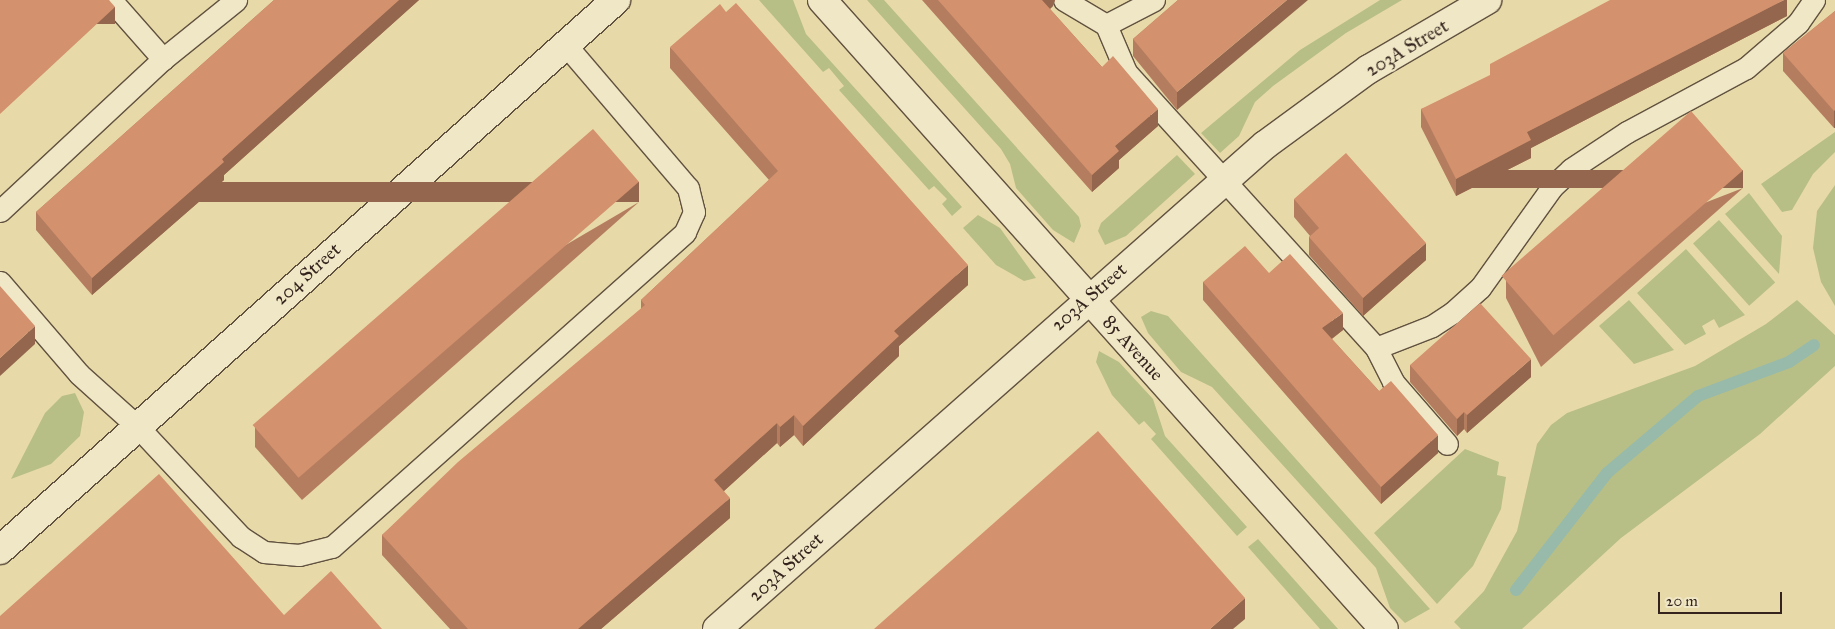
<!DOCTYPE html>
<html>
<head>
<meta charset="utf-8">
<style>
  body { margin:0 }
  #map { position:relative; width:1835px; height:629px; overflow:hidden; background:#e8daa8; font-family:"IM FELL Great Primer",serif }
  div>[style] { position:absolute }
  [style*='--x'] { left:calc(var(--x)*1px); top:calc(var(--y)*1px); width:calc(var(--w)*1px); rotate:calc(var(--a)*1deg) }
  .green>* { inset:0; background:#b8bf86; transform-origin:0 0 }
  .stream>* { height:12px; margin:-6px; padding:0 6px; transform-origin:6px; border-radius:6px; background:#97baaa }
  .roads { filter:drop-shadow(1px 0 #615240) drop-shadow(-1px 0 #615240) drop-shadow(0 1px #615240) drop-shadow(0 -1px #615240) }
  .lane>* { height:21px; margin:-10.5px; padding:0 10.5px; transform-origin:10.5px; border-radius:10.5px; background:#f0e7c6 }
  .street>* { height:28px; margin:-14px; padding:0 14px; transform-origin:14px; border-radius:14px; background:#f0e7c6 }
  .secondary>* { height:28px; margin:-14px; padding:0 14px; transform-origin:14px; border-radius:14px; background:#f0e7c6 }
  .wall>* { inset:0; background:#b57d5f }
  .shaded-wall>* { inset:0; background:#94664d; transform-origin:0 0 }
  .building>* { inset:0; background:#d3916e; transform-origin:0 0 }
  span { translate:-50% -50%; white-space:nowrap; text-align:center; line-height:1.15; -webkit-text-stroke:4.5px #f0e7c6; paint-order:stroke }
  .street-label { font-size:19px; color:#34241d }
  .scale { position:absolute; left:1658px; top:592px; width:124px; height:22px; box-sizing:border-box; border:2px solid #34241d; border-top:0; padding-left:6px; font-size:15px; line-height:18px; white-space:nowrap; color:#34241d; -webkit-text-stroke:4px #f0e7c6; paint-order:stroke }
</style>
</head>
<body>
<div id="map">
  <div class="green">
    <i style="clip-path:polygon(759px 0,793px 0,806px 34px,962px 207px,952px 216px,942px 204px,947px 199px,934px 186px,929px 190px,839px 90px,844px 86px,829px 68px,823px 72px)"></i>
    <i style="clip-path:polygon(867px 0,884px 0,1079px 217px,1081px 226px,1074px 243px,1053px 230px,1016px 188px,1010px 164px,1001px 149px)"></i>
    <i style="clip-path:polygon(1380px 0,1402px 0,1346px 33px,1273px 86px,1255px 102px,1239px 136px,1220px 153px,1201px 133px,1300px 50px)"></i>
    <i style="clip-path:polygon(1835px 132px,1835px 152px,1813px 174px,1792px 210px,1782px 212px,1761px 184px)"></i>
    <i style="clip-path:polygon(1177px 155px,1195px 174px,1126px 236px,1105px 245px,1098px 231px,1101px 223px)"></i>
    <i style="clip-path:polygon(1835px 185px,1835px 306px,1821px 282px,1813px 248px,1817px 211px)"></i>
    <i style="clip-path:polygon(1749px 193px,1782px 236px,1779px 274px,1725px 214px)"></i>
    <i style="clip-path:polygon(978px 215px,1000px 228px,1036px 278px,1024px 281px,996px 265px,963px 228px)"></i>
    <i style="left:1719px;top:220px;width:84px;height:35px;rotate:48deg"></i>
    <i style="clip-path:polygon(1686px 249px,1745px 315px,1719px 328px,1714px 319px,1702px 326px,1706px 334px,1685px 345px,1637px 293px)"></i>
    <i style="clip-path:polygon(1629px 300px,1674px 350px,1634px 364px,1599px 326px)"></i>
    <i style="clip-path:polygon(1797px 300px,1835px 335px,1835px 366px,1760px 434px,1621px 538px,1522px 629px,1461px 629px,1454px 622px,1484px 591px,1517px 531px,1537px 444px,1551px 425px,1567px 413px,1695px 366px,1766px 324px)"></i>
    <i style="clip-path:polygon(1151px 311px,1168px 316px,1430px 609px,1405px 623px,1390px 608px,1376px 568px,1212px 387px,1181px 372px,1148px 333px,1141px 317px)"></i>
    <i style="clip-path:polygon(1099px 351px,1119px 362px,1153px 399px,1165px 436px,1247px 527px,1237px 536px,1151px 439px,1156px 434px,1144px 421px,1139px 425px,1112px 395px,1096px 362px)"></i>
    <i style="clip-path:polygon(75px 393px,84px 412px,80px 436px,51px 464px,11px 479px,45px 413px,62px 396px)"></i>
    <i style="clip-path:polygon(1465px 449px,1499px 462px,1497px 475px,1506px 477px,1501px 509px,1473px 566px,1437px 604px,1374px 533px)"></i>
    <i style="clip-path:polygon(1258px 539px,1338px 629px,1320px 629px,1248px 547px)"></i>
  </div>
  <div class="stream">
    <i style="--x:1516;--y:590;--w:148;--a:-52.1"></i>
    <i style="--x:1607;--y:473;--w:119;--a:-40.2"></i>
    <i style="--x:1698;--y:396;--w:97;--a:-20.5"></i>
    <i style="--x:1789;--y:362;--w:30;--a:-34"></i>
  </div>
  <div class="roads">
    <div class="lane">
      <i style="--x:111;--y:0;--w:79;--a:48.6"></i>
      <i style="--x:1064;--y:0;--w:49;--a:30.8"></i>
      <i style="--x:1106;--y:25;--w:51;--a:66.9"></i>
      <i style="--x:1126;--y:72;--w:372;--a:47.8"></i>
      <i style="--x:1376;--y:348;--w:60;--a:-21.4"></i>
      <i style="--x:1432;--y:326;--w:24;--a:-33"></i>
      <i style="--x:1452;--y:313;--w:38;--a:-42"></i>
      <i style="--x:1480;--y:288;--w:124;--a:-54.5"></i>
      <i style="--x:1552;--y:187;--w:26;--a:-43"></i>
      <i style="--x:1571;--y:169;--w:67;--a:-33.5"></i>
      <i style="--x:1627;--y:132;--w:135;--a:-28.3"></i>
      <i style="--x:1746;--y:68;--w:69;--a:-40.9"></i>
      <i style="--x:1798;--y:23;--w:28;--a:-55"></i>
      <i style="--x:1106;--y:25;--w:54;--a:-27.5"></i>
      <i style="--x:0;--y:211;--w:223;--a:-43"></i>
      <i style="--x:163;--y:59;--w:94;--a:-38.9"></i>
      <i style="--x:0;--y:282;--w:121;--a:49.3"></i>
      <i style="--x:79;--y:374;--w:78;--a:41.9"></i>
      <i style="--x:137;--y:426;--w:152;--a:46.9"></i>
      <i style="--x:241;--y:537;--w:27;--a:33"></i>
      <i style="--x:264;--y:552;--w:35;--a:5"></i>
      <i style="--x:299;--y:555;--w:34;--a:-14"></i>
      <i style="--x:332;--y:547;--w:473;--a:-41.7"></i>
      <i style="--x:685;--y:232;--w:22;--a:-66"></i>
      <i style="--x:694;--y:212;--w:25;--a:-104"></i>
      <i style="--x:688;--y:188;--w:188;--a:-130.5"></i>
      <i style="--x:1376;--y:348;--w:38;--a:63"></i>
      <i style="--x:1393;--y:382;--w:82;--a:48.9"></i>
    </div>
    <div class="street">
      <i style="--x:822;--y:0;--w:843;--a:48.22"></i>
      <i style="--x:717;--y:629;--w:731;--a:-41.45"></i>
      <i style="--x:1265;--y:145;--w:129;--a:-36.2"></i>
      <i style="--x:1369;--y:69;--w:137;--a:-30.3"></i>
    </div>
    <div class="secondary">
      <i style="--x:0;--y:550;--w:826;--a:-41.76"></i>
    </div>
  </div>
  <div class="wall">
    <i style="clip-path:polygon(274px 0,419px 0,224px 175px,224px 180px,92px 295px,36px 230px,36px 212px)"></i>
    <i style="clip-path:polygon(922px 0,1055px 0,1053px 6px,1050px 9px,1102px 67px,1158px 126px,1119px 160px,1119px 168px,1092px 192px)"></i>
    <i style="clip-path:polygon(1178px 0,1177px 110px,1133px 56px,1133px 39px)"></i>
    <i style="clip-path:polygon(1787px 0,1787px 16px,1531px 148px,1531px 158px,1456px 196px,1421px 127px,1421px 109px)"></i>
    <i style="clip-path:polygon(1835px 11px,1835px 128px,1834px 128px,1783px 71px,1783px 53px)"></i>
    <i style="clip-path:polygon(670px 47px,968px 285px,899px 346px,899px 356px,803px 446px,794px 435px,780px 447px,777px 443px,724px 491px,730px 518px,601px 629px,450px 629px,382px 555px,382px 535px,641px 309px,641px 300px,769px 180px,670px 68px)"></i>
    <i style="clip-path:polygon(1743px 188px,1541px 367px,1506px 298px,1506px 280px)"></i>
    <i style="clip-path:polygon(1294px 199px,1426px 260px,1363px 316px,1309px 255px,1309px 237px,1310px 236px,1294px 217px)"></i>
    <i style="clip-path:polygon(639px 202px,302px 500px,255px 447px,255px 427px)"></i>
    <i style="clip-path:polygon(1269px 273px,1343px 330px,1332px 339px,1379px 391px,1438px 453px,1381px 504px,1203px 300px,1203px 282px)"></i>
    <i style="clip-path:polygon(1410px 365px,1531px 377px,1467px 433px,1464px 429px,1457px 436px,1410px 382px)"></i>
  </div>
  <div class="shaded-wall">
    <i style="clip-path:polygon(399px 0,419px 0,224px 175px,224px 180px,92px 295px,92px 278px,222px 159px)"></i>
    <i style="clip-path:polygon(1041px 0,1055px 0,1053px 6px,1041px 17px)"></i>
    <i style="clip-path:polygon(1287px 0,1308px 0,1177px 110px,1177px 92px)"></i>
    <i style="clip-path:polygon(1784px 0,1787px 0,1787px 16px,1531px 148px,1531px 158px,1456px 196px,1456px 179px,1527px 132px)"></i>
    <i style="left:115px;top:7px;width:17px;height:157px;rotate:90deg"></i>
    <i style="clip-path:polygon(1158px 109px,1158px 126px,1119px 160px,1119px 168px,1092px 192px,1092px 175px,1115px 146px)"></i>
    <i style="left:1835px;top:110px;width:18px;height:1px;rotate:90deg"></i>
    <i style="left:1743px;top:170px;width:18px;height:271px;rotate:90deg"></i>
    <i style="left:639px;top:182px;width:20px;height:449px;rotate:90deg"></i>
    <i style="clip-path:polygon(1426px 243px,1426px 260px,1363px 316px,1363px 298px)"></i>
    <i style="clip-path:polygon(968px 265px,968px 285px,899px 346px,899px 356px,803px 446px,803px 426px,894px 331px)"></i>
    <i style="clip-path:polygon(1343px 313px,1343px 330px,1322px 346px,1322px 328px)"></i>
    <i style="clip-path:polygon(35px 326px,35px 344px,0 376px,0 358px)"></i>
    <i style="clip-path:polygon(1531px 359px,1531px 377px,1467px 433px,1467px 415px)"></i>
    <i style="clip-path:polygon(1464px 412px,1464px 429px,1457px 436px,1457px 419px)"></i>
    <i style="clip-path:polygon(794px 415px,794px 435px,780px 447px,780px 427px)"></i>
    <i style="clip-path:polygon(777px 423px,777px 443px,714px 500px,714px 480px)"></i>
    <i style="clip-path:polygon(1438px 435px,1438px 453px,1381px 504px,1381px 487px)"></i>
    <i style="clip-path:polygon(730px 498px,730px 518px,601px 629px,578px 629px)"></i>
    <i style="clip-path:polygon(1245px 598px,1245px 619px,1233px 629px,1210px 629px)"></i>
  </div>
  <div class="building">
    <i style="clip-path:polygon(0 0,109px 0,115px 7px,0 114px)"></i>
    <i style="clip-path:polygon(274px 0,399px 0,222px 159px,224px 162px,92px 278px,36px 212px)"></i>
    <i style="clip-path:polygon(938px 0,1042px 0,1102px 67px,1113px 56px,1158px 109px,1115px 146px,1119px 151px,1092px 175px)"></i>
    <i style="clip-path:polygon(1178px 0,1287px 0,1177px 92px,1133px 39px)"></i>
    <i style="clip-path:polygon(1610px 0,1784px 0,1527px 132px,1531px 140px,1456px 179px,1421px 109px,1490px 75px,1490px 64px)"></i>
    <i style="clip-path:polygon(736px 3px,968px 265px,894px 331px,899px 336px,803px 426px,794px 415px,780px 427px,777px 423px,714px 480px,730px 498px,578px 629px,468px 629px,382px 535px,458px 462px,645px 305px,641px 300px,778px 171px,670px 47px,720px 4px,726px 12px)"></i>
    <i style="clip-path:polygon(1835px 11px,1835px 110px,1834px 111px,1783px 53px)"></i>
    <i style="left:1691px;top:111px;width:79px;height:251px;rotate:49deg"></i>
    <i style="left:593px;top:129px;width:70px;height:451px;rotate:49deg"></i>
    <i style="clip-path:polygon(1346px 153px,1426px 243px,1363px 298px,1309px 237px,1319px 228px,1294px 199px)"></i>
    <i style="clip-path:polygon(1245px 246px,1269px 273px,1290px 254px,1343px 313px,1322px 328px,1379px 391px,1391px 381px,1438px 435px,1381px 487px,1203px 282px)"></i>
    <i style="clip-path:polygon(0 286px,35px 326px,0 358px)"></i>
    <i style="clip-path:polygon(1480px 303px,1531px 359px,1467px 415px,1464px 412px,1457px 419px,1410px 365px)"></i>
    <i style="clip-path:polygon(1098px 431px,1245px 598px,1210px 629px,874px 629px)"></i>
    <i style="clip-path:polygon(159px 474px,284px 615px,331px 571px,382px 629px,0 629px,0 616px)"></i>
  </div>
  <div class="street-label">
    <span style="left:1407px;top:48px;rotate:-31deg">203A Street</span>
    <span style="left:307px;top:274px;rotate:-42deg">204 Street</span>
    <span style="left:1089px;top:297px;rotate:-41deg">203A Street</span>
    <span style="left:1133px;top:348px;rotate:48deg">85 Avenue</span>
    <span style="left:786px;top:567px;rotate:-42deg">203A Street</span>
  </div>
  <div class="scale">20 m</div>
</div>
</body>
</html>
